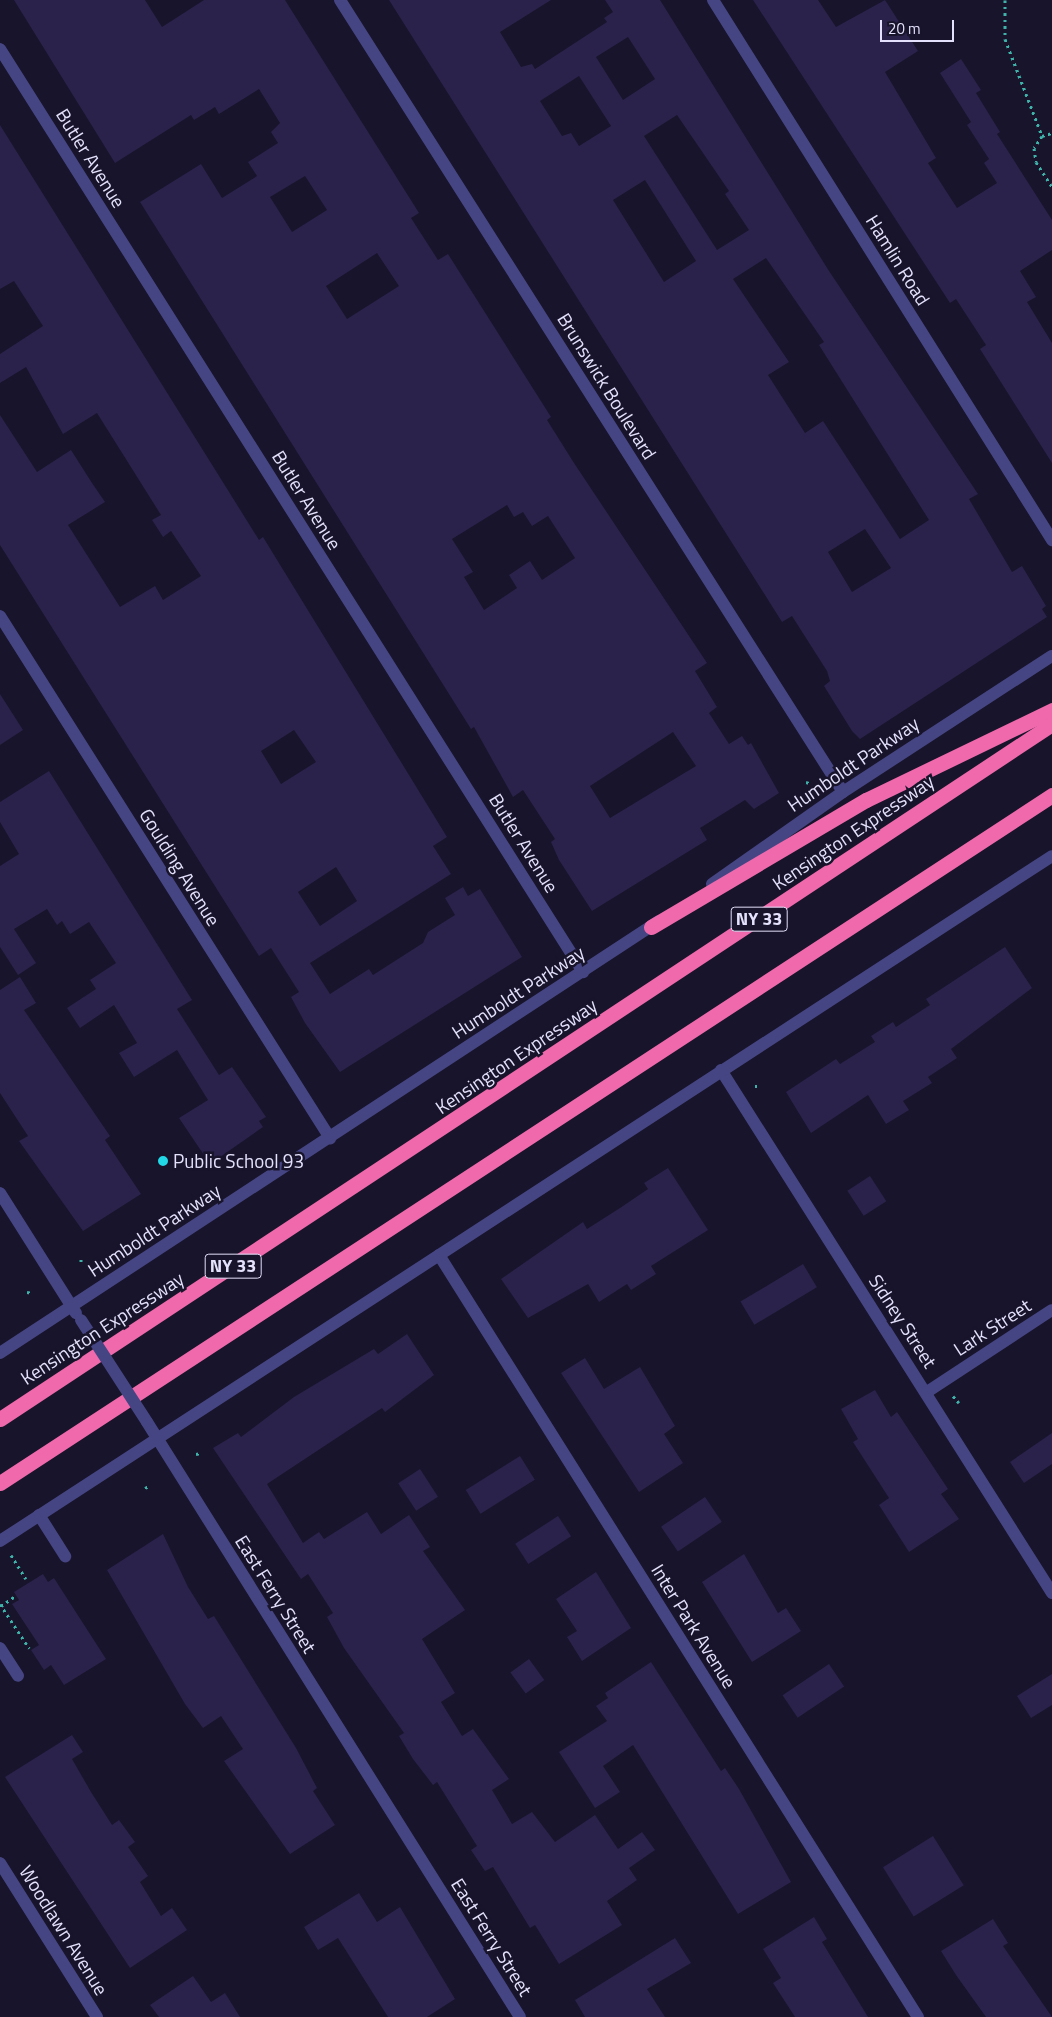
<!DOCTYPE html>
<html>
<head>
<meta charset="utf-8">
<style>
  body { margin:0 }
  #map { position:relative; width:1052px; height:2017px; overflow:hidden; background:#18142b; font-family:"Titillium Web",sans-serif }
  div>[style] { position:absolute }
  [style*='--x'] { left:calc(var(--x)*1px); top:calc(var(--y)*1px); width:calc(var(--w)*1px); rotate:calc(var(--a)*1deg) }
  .building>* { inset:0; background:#2a224a; transform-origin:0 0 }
  .path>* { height:3px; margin-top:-1.5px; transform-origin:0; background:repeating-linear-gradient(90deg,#3fb2a9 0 2.5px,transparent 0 6.5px) }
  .service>* { height:12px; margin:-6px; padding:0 6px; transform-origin:6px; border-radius:6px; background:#464584 }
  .minor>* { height:12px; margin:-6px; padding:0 6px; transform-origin:6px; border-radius:6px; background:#464584 }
  .tertiary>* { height:12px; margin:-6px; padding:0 6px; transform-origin:6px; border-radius:6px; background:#464584 }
  .motorway>* { height:15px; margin:-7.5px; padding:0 7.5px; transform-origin:7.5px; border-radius:7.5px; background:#ef69ac }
  .tertiary-bridge>* { height:12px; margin:-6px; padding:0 6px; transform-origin:6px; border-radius:6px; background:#464584 }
  .dots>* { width:14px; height:14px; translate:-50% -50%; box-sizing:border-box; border:2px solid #18142b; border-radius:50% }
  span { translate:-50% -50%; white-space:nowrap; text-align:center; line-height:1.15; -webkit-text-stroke:5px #18142b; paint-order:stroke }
  .shield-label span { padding:1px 4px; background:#18142b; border:1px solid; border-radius:4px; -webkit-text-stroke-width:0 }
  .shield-label { font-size:18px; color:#e4e1fc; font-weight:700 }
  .street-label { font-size:19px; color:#e4e1fc }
  .poi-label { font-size:19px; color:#e4e1fc }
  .left { translate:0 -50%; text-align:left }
  .scale { position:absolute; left:880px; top:20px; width:74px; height:22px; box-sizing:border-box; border:2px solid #e4e1fc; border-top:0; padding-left:6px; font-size:15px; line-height:18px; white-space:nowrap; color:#e4e1fc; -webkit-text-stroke:4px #18142b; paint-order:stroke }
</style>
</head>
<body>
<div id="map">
  <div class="building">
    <i style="clip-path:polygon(evenodd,14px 0,145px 0,162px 27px,204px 0,285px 0,419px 213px,411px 218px,438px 260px,448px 254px,551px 417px,547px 420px,574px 463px,707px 663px,695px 671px,717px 707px,709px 713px,729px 744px,742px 736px,748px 745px,751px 743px,779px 793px,754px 809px,745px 800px,700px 828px,707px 840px,592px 911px,559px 860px,551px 842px,555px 839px,523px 790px,513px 797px,474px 727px,471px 729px,140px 202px,201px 164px,222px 198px,257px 176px,248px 162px,278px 143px,271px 132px,280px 123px,259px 89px,219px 114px,215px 107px,194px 120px,191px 115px,115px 163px,14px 0,305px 176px,327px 210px,292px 232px,270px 197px,305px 176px,14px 0,377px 253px,399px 286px,347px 319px,326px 286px,377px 253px,14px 0,507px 505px,514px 517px,523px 512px,532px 526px,548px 516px,575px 558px,542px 580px,530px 561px,509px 575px,517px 588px,484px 610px,464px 577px,473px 572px,452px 539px,507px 505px,14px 0,673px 732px,696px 766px,610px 818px,590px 786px,673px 732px)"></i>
    <i style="clip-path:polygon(evenodd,389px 0,551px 0,500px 32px,521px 67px,532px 64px,535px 69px,607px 22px,604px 18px,613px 12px,605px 0,660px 0,829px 271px,978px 494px,969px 499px,1012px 572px,1022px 566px,1046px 606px,1042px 609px,1047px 617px,860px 739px,852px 731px,824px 686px,830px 681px,827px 671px,792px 616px,782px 622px,389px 0,628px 37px,655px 79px,623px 100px,596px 57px,628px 37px,389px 0,579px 76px,611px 126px,579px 146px,571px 133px,562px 136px,540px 101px,579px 76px,389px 0,677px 115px,729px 191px,725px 194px,749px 230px,717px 250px,644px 136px,677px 115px,389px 0,645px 180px,696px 261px,664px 282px,613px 200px,645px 180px,389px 0,766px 258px,824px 342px,819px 345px,929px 520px,900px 539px,823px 421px,805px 433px,768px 375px,789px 362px,733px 279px,766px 258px,389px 0,865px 529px,891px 568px,852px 592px,828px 552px,865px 529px)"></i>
    <i style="clip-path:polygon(753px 0,818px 0,836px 27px,885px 0,918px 51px,885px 72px,936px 158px,928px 163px,957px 208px,997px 183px,984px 163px,989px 159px,967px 125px,971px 122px,940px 73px,961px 59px,981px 90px,976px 93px,1000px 132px,997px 134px,1052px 220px,1052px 250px,1020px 271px,1036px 297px,1027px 302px,1052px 343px,1052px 463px,980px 349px,986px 345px,956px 299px,950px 303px)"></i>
    <i style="clip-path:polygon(evenodd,0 125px,259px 540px,263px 537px,447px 837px,433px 846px,451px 874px,310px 963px,330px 994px,369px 969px,373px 975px,423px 943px,428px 932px,455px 915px,445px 898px,463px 887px,468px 896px,480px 889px,522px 957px,340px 1072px,305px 1023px,291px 997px,299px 992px,271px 948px,259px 956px,0 545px,0 415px,37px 472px,71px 450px,92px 483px,105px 502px,68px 525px,120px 607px,155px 586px,163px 600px,201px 576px,171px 531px,163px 537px,152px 520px,161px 515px,97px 413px,63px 434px,26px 367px,0 383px,0 354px,43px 326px,14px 281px,0 289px,0 125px,294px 730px,316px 762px,281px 784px,261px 751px,294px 730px,0 125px,336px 867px,357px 901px,320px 926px,298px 892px,336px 867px)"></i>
    <i style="clip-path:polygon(0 694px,23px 730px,0 745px)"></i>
    <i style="clip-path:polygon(49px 771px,192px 1000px,177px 1009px,219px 1075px,232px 1067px,266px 1117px,259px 1121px,263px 1127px,210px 1164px,179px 1118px,208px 1100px,177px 1050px,134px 1077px,119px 1053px,137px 1043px,114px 1005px,80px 1028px,67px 1008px,96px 989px,90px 980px,116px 963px,89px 922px,70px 934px,62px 921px,57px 925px,47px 909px,14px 929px,36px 963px,18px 975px,0 947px,0 866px,19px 854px,0 822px,0 802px)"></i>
    <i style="clip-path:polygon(1005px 947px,1032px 988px,951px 1049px,957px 1058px,928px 1077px,932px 1083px,903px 1101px,909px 1110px,886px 1124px,868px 1095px,811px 1133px,786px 1092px,836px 1059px,840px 1064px,875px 1042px,871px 1036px,893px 1022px,896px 1027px,930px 1005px,926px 999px)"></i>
    <i style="clip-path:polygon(20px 977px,36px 1003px,24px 1010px,110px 1136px,105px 1140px,141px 1194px,83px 1231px,19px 1141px,28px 1136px,0 1093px,0 990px)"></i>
    <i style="clip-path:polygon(668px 1168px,708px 1230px,651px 1266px,656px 1274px,631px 1290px,627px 1284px,599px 1302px,588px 1284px,528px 1318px,501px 1279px,583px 1222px,587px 1229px,620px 1208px,648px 1189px,644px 1183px)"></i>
    <i style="left:870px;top:1176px;width:30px;height:27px;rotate:57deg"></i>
    <i style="left:803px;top:1264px;width:27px;height:73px;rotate:59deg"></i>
    <i style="clip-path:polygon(407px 1334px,434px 1375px,385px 1412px,382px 1408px,267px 1484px,303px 1543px,319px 1532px,324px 1539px,367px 1512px,381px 1534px,409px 1515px,430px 1547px,423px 1551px,465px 1610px,422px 1639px,455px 1693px,441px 1702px,462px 1736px,473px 1729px,509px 1779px,492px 1790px,512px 1824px,532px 1812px,555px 1842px,595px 1815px,618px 1849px,642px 1832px,655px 1850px,629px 1868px,637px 1880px,607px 1901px,622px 1925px,559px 1964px,535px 1925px,530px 1928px,493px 1867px,485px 1871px,471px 1850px,477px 1846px,437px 1782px,433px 1785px,413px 1759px,399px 1736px,404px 1733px,344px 1648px,327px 1617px,333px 1613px,308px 1574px,301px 1579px,213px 1448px,238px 1433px,241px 1437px,294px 1397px,374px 1349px,378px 1354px)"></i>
    <i style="clip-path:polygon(585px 1358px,604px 1389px,640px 1367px,675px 1426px,664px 1434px,683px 1463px,639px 1492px,561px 1373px)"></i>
    <i style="clip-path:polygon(875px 1390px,891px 1417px,897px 1412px,948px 1489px,941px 1494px,959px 1519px,909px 1552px,879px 1505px,889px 1498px,853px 1442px,858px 1439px,841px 1409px)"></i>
    <i style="clip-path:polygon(1052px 1433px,1052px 1464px,1024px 1483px,1010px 1462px)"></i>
    <i style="left:520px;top:1456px;width:28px;height:64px;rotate:58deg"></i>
    <i style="left:420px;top:1469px;width:33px;height:26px;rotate:57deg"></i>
    <i style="left:705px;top:1497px;width:30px;height:53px;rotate:56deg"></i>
    <i style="left:558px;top:1516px;width:24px;height:51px;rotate:57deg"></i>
    <i style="clip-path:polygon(163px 1534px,188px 1587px,208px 1619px,214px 1616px,296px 1748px,317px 1788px,313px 1791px,335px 1825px,290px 1854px,224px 1761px,243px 1749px,221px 1716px,203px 1728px,185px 1704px,107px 1570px)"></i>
    <i style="clip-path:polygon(744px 1554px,778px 1613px,786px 1608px,801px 1631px,752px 1662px,702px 1582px)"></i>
    <i style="clip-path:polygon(596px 1572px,631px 1628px,582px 1661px,567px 1637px,577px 1631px,556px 1599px)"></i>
    <i style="clip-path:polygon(43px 1574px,48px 1582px,54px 1578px,106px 1659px,64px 1685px,51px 1665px,44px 1670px,31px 1650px,39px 1645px,12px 1604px,19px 1600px,14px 1592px)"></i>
    <i style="left:529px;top:1659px;width:26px;height:23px;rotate:54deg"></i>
    <i style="clip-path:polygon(651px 1662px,721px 1771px,725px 1768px,739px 1789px,791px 1882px,738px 1914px,633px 1745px,603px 1766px,620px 1792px,595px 1808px,559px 1752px,607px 1721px,596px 1706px,608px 1698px,605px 1693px)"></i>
    <i style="left:829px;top:1664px;width:27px;height:56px;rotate:56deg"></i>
    <i style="clip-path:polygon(1052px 1674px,1052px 1705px,1031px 1718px,1017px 1696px)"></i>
    <i style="clip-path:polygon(72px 1735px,83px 1752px,72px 1759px,91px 1792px,112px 1825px,119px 1820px,135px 1842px,128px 1847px,148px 1876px,140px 1882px,161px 1916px,172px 1908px,187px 1930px,130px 1968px,5px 1777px)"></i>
    <i style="left:933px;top:1836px;width:58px;height:59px;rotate:58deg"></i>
    <i style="clip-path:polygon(359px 1893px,377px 1922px,400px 1907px,455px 1999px,427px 2017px,388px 2017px,338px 1938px,318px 1950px,304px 1927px)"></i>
    <i style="clip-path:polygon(814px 1917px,827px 1939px,822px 1942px,868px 2017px,795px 2017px,773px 1983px,781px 1978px,763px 1949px)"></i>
    <i style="clip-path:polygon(993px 1919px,1008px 1943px,1003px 1946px,1052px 2017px,986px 2017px,956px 1975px,941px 1951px)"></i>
    <i style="clip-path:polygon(675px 1938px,691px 1963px,647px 1989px,665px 2017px,585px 2017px,575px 2000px)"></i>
    <i style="clip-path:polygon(193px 1976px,211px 2002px,225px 1993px,240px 2017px,159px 2017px,150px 2005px)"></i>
  </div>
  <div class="path">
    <i style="--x:1005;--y:0;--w:39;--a:90"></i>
    <i style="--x:1005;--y:39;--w:104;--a:69.1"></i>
    <i style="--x:1042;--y:136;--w:10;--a:-17"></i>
    <i style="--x:1042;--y:136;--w:14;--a:124"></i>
    <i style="--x:1034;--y:148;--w:14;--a:82"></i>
    <i style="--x:1036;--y:162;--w:30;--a:57"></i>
    <i style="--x:849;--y:760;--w:3;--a:-72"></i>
    <i style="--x:806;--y:782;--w:3;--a:18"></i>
    <i style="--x:755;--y:1086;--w:5;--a:0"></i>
    <i style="--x:81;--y:1262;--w:4;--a:-90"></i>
    <i style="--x:27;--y:1292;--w:6;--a:9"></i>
    <i style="--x:953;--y:1396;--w:9;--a:49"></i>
    <i style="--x:196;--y:1454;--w:5;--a:-11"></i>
    <i style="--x:145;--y:1488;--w:4;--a:-27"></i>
    <i style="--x:11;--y:1555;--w:28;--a:58"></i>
    <i style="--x:0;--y:1604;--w:53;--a:56.6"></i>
    <i style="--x:1;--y:1606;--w:16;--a:-35"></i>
  </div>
  <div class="service">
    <i style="--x:39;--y:1515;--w:49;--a:57.6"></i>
    <i style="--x:0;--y:1648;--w:33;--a:57"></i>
  </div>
  <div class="minor">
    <i style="--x:340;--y:0;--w:938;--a:57.58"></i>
    <i style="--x:713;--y:0;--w:638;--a:57.88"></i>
    <i style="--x:0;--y:49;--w:1092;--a:57.72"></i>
    <i style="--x:0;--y:616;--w:618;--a:57.7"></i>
    <i style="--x:721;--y:1070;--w:619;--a:57.67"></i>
    <i style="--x:439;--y:1255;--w:900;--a:57.85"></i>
    <i style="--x:927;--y:1392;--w:149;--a:-33.3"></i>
    <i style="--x:0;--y:1863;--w:182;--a:57.8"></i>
  </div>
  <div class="tertiary">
    <i style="--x:712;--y:884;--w:160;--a:-35.1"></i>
    <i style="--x:843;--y:792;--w:249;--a:-33.1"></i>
    <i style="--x:0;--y:1193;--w:142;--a:57.7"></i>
    <i style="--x:0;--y:1353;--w:788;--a:-33.25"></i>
    <i style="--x:147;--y:1422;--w:702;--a:57.92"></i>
    <i style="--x:0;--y:1541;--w:1255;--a:-33.07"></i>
  </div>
  <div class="motorway">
    <i style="--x:651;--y:927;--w:250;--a:-30.6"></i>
    <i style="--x:866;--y:800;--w:207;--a:-25.8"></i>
    <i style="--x:0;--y:1419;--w:1261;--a:-33.45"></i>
    <i style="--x:0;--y:1483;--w:1257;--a:-33.18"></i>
  </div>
  <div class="tertiary-bridge">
    <i style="--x:81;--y:1320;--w:121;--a:57.1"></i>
  </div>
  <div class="dots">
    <i style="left:163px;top:1161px;background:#22d8e7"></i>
  </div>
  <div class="shield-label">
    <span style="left:759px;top:919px">NY 33</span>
    <span style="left:233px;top:1266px">NY 33</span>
  </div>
  <div class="street-label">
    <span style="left:91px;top:158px;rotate:58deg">Butler Avenue</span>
    <span style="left:898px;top:260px;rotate:58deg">Hamlin Road</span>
    <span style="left:607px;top:386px;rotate:58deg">Brunswick Boulevard</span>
    <span style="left:307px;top:500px;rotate:58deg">Butler Avenue</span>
    <span style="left:853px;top:764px;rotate:-34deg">Humboldt Parkway</span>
    <span style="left:853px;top:832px;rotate:-34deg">Kensington Expressway</span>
    <span style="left:524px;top:843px;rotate:58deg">Butler Avenue</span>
    <span style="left:180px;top:867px;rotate:58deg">Goulding Avenue</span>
    <span style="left:518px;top:992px;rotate:-33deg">Humboldt Parkway</span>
    <span style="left:516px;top:1056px;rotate:-34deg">Kensington Expressway</span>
    <span style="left:154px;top:1230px;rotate:-33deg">Humboldt Parkway</span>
    <span style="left:903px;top:1321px;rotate:57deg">Sidney Street</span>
    <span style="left:992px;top:1327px;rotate:-33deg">Lark Street</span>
    <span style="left:102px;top:1328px;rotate:-33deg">Kensington Expressway</span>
    <span style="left:276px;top:1594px;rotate:58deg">East Ferry Street</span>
    <span style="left:694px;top:1626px;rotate:58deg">Inter Park Avenue</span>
    <span style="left:64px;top:1930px;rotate:58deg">Woodlawn Avenue</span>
    <span style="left:492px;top:1937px;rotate:58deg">East Ferry Street</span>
  </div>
  <div class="poi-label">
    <span class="left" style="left:173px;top:1161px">Public School 93</span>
  </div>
  <div class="scale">20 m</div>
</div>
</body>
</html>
